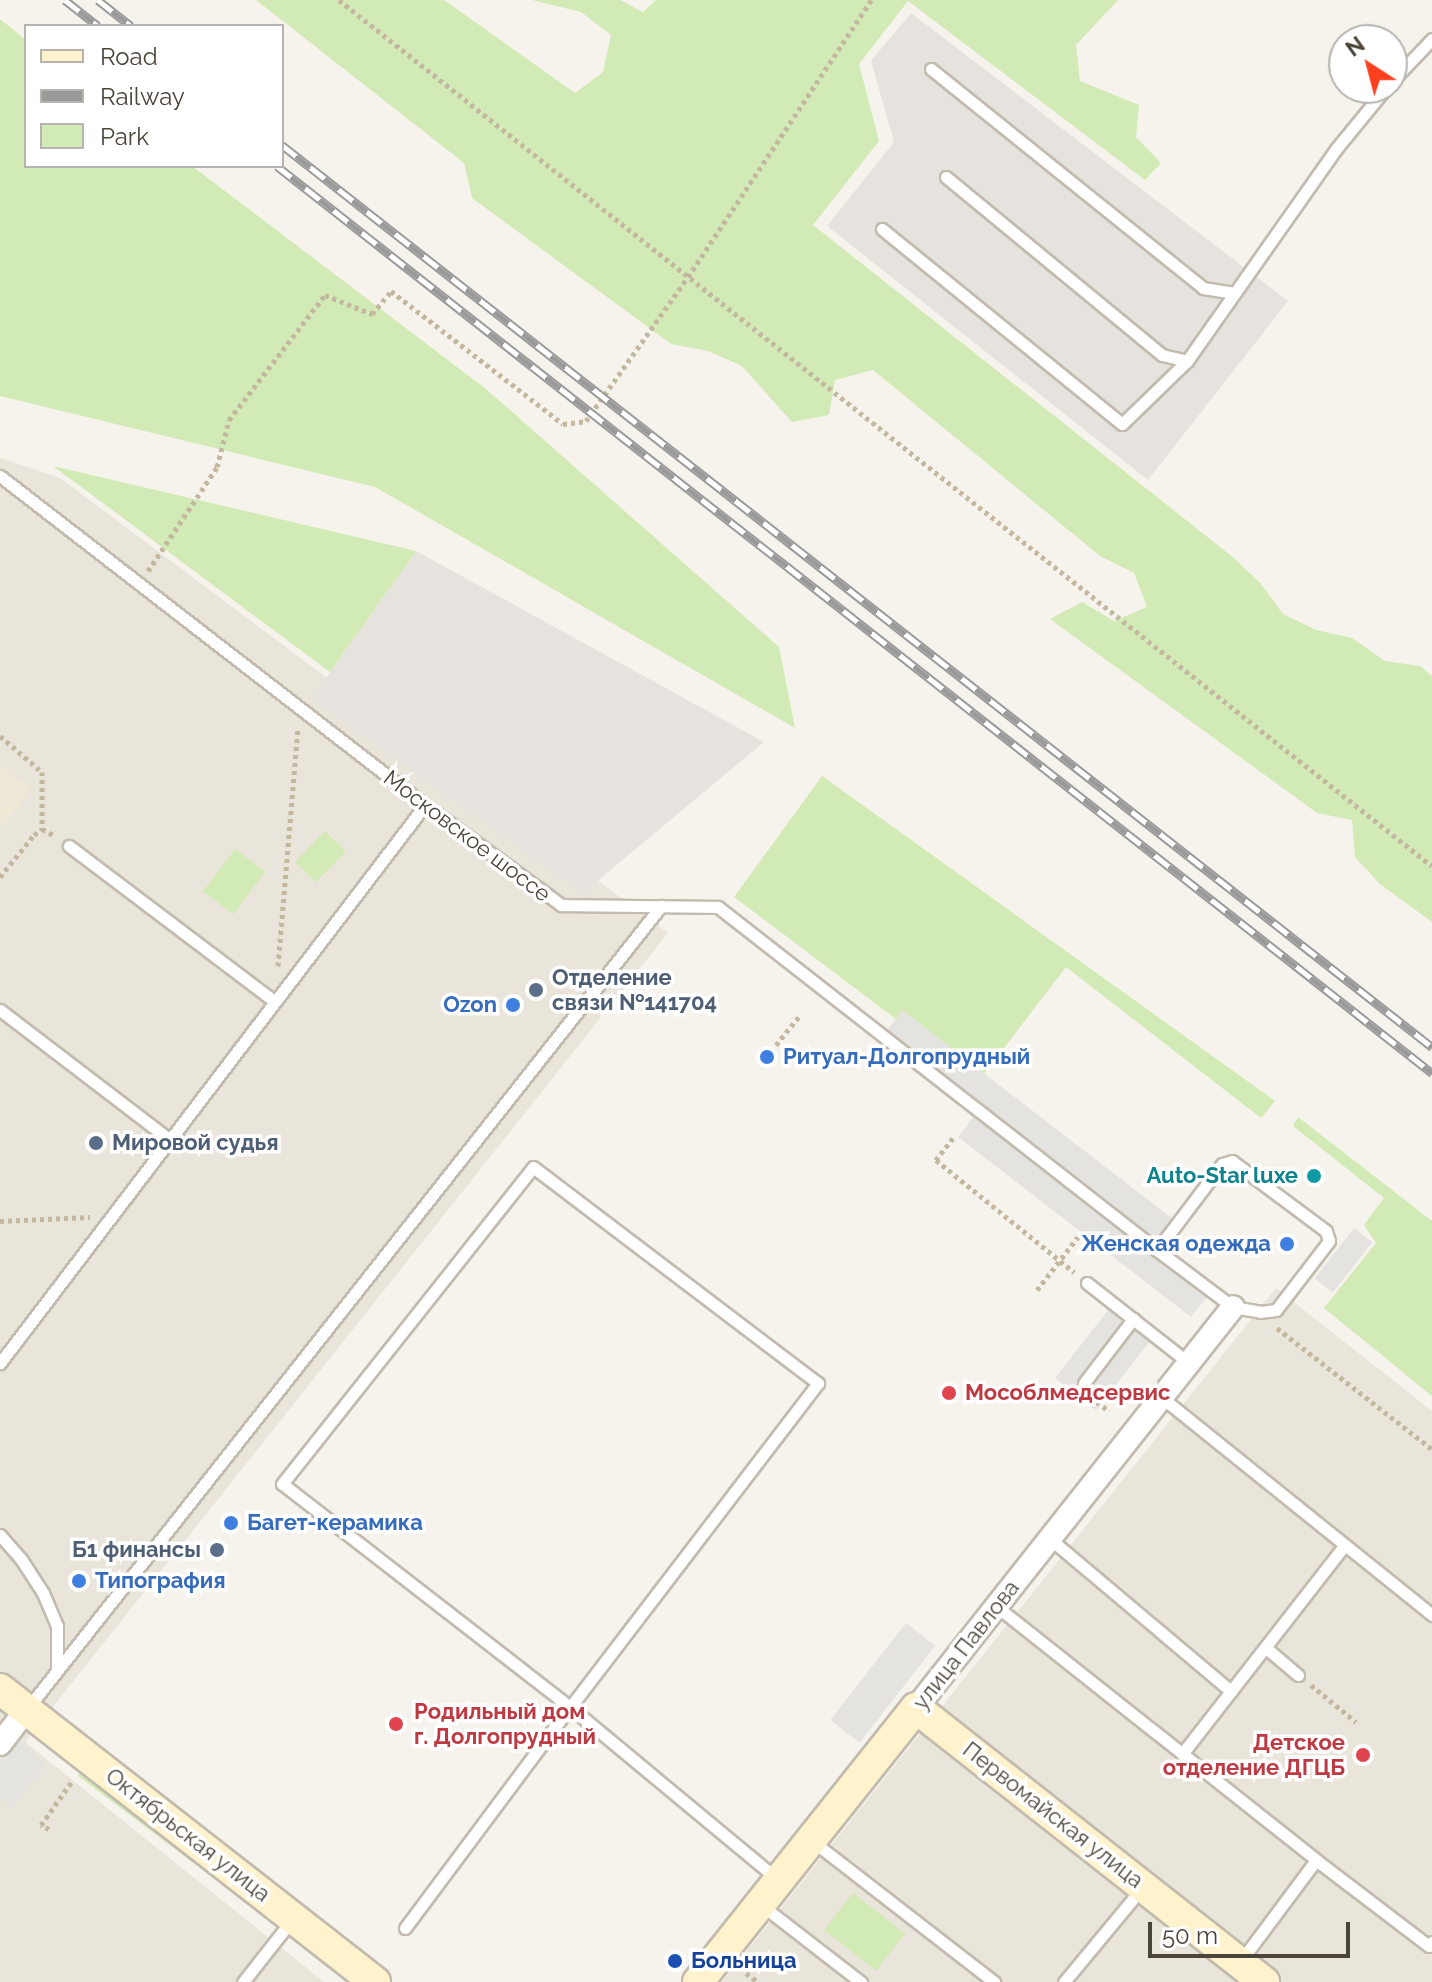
<!DOCTYPE html>
<html>
<head>
<meta charset="utf-8">
<style>
  body { margin:0 }
  #map { position:relative; width:1432px; height:1982px; overflow:hidden; background:#f6f3ec; font-family:Raleway,sans-serif }
  div>[style] { position:absolute }
  [style*='--x'] { left:calc(var(--x)*1px); top:calc(var(--y)*1px); width:calc(var(--w)*1px); rotate:calc(var(--a)*1deg) }
  .residential>* { inset:0; background:#eae5da }
  .industrial>* { inset:0; background:#e6e2dd }
  .education>* { inset:0; background:#efe8d6 }
  .green>* { inset:0; background:#d2eab5; transform-origin:0 0 }
  .parking>* { inset:0; background:#e5e3e0; transform-origin:0 0 }
  .path>* { height:5px; margin-top:-2.5px; transform-origin:0; background:repeating-linear-gradient(90deg,#c4b79f 0 4px,transparent 0 8px) }
  .roads { filter:drop-shadow(2px 0 #c2bbae) drop-shadow(-2px 0 #c2bbae) drop-shadow(0 2px #c2bbae) drop-shadow(0 -2px #c2bbae) }
  .lane>* { height:11px; margin:-5.5px; padding:0 5.5px; transform-origin:5.5px; border-radius:5.5px; background:#fff }
  .street>* { height:22px; margin:-11px; padding:0 11px; transform-origin:11px; border-radius:11px; background:#fff }
  .secondary>* { height:30px; margin:-15px; padding:0 15px; transform-origin:15px; border-radius:15px; background:#fff3cd }
  .rail>* { height:9px; margin-top:-4.5px; transform-origin:0; background:repeating-linear-gradient(90deg,#fff 0 18px,#9a9a9a 0 36px); box-sizing:border-box; border-block:2px solid #9a9a9a }
  .dots>* { width:22px; height:22px; translate:-50% -50%; box-sizing:border-box; border:4px solid #fff; border-radius:50% }
  span { translate:-50% -50%; white-space:nowrap; text-align:center; line-height:1.15; -webkit-text-stroke:7px #fff; paint-order:stroke }
  .street-label { font-size:22px; color:#4b4439 }
  .service-label { font-size:22px; color:#4e5e75; font-weight:700 }
  .left { translate:0 -50%; text-align:left }
  .right { translate:-100% -50%; text-align:right }
  .shop-label { font-size:22px; color:#366cbe; font-weight:700 }
  .culture-label { font-size:22px; color:#0d838f; font-weight:700 }
  .health-label { font-size:22px; color:#be3a42; font-weight:700 }
  .transit-label { font-size:22px; color:#164399; font-weight:700 }
  .legend { position:absolute; left:24px; top:24px; width:260px; height:144px; box-sizing:border-box; background:#fff; border:2px solid #b7b4b0; margin:0; padding:10px 14px; list-style:none; font-size:24px; color:#4b4439 }
  .legend li { display:flex; align-items:center; gap:16px; height:40px }
  .legend b { width:40px; border:2px solid #b7b4b0 }
  .north { position:absolute; left:1328px; top:24px; width:80px; height:80px; box-sizing:border-box; background:#fff; border:2px solid #b7b4b0; border-radius:50%; rotate:324deg; font-size:22px; font-weight:700; line-height:32px; text-align:center; color:#4b4439 }
  .north::after { content:''; display:block; margin:auto; width:28px; height:36px; background:#fc3f1d; clip-path:polygon(50% 0,100% 100%,50% 72%,0 100%) }
  .scale { position:absolute; left:1148px; top:1922px; width:202px; height:36px; box-sizing:border-box; border:4px solid #4b4439; border-top:0; padding-left:10px; font-size:24px; line-height:28px; white-space:nowrap; color:#4b4439; -webkit-text-stroke:6px #fff; paint-order:stroke }
</style>
</head>
<body>
<div id="map">
  <div class="residential">
    <i style="clip-path:polygon(0 458px,60px 478px,668px 933px,25px 1742px,324px 1982px,0 1982px)"></i>
    <i style="clip-path:polygon(1276px 1288px,1432px 1411px,1432px 1982px,722px 1982px)"></i>
  </div>
  <div class="industrial">
    <i style="clip-path:polygon(911px 13px,1288px 301px,1148px 480px,827px 226px,894px 142px,871px 61px)"></i>
    <i style="clip-path:polygon(416px 551px,764px 742px,583px 893px,311px 699px)"></i>
  </div>
  <div class="education">
    <i style="clip-path:polygon(0 765px,31px 789px,0 829px)"></i>
  </div>
  <div class="green">
    <i style="clip-path:polygon(256px 0,444px 0,575px 93px,603px 72px,611px 35px,581px 12px,532px 0,620px 0,643px 12px,656px 0,1118px 0,1076px 45px,1080px 81px,1139px 105px,1136px 137px,1161px 163px,1145px 180px,908px 1px,859px 64px,879px 141px,813px 225px,1234px 558px,1261px 584px,1283px 614px,1316px 630px,1352px 638px,1385px 661px,1420px 666px,1432px 676px,1432px 922px,1380px 884px,1355px 857px,1352px 820px,1317px 813px,1050px 619px,1082px 602px,1114px 621px,1147px 607px,1134px 573px,1100px 556px,873px 370px,835px 380px,829px 415px,792px 422px,742px 366px,708px 351px,671px 344px,472px 198px,464px 163px)"></i>
    <i style="clip-path:polygon(0 19px,26px 40px,26px 166px,192px 166px,486px 389px,779px 647px,795px 728px,375px 487px,0 396px)"></i>
    <i style="clip-path:polygon(53px 466px,416px 551px,330px 672px)"></i>
    <i style="clip-path:polygon(822px 776px,1275px 1101px,1261px 1118px,1066px 967px,984px 1074px,903px 1011px,896px 1019px,734px 897px)"></i>
    <i style="left:325px;top:831px;width:29px;height:43px;rotate:44deg"></i>
    <i style="left:235px;top:849px;width:38px;height:53px;rotate:37deg"></i>
    <i style="clip-path:polygon(1298px 1117px,1432px 1221px,1432px 1396px,1324px 1308px,1376px 1243px,1364px 1225px,1384px 1198px,1293px 1126px)"></i>
    <i style="clip-path:polygon(85px 1768px,281px 1920px,280px 1928px,78px 1776px)"></i>
    <i style="left:853px;top:1893px;width:66px;height:47px;rotate:38deg"></i>
  </div>
  <div class="parking">
    <i style="clip-path:polygon(902px 1010px,1178px 1223px,1158px 1250px,1212px 1291px,1191px 1317px,958px 1137px,978px 1111px,883px 1036px)"></i>
    <i style="left:1354px;top:1228px;width:23px;height:64px;rotate:38deg"></i>
    <i style="left:1113px;top:1304px;width:52px;height:94px;rotate:38deg"></i>
    <i style="left:906px;top:1623px;width:37px;height:123px;rotate:38deg"></i>
    <i style="clip-path:polygon(17px 1741px,45px 1764px,13px 1808px,0 1798px,0 1760px)"></i>
  </div>
  <div class="path">
    <i style="--x:339;--y:0;--w:1394;--a:38.39"></i>
    <i style="--x:148;--y:571;--w:125;--a:-56.4"></i>
    <i style="--x:217;--y:467;--w:49;--a:-75.7"></i>
    <i style="--x:229;--y:420;--w:158;--a:-52.5"></i>
    <i style="--x:325;--y:295;--w:51;--a:22"></i>
    <i style="--x:372;--y:314;--w:30;--a:-50"></i>
    <i style="--x:391;--y:291;--w:217;--a:37.7"></i>
    <i style="--x:563;--y:424;--w:23;--a:-7"></i>
    <i style="--x:586;--y:421;--w:176;--a:-54.7"></i>
    <i style="--x:688;--y:277;--w:332;--a:-56.5"></i>
    <i style="--x:0;--y:736;--w:55;--a:40.6"></i>
    <i style="--x:42;--y:772;--w:57;--a:90"></i>
    <i style="--x:0;--y:877;--w:54;--a:-51"></i>
    <i style="--x:34;--y:835;--w:10;--a:-37"></i>
    <i style="--x:42;--y:829;--w:15;--a:28"></i>
    <i style="--x:278;--y:966;--w:238;--a:-85.2"></i>
    <i style="--x:776;--y:1045;--w:36;--a:-51"></i>
    <i style="--x:953;--y:1138;--w:28;--a:128"></i>
    <i style="--x:936;--y:1160;--w:178;--a:39.1"></i>
    <i style="--x:0;--y:1221;--w:90;--a:-2.5"></i>
    <i style="--x:1037;--y:1290;--w:67;--a:-52.3"></i>
    <i style="--x:1277;--y:1328;--w:197;--a:38"></i>
    <i style="--x:1090;--y:1397;--w:24;--a:36"></i>
    <i style="--x:1311;--y:1685;--w:58;--a:39.4"></i>
    <i style="--x:49;--y:1829;--w:9;--a:-153"></i>
    <i style="--x:41;--y:1825;--w:55;--a:-54.6"></i>
    <i style="--x:746;--y:1973;--w:15;--a:37"></i>
  </div>
  <div class="roads">
    <div class="lane">
      <i style="--x:931;--y:69;--w:349;--a:38.8"></i>
      <i style="--x:1203;--y:288;--w:32;--a:9"></i>
      <i style="--x:1392;--y:81;--w:58;--a:-46.4"></i>
      <i style="--x:946;--y:177;--w:280;--a:39.5"></i>
      <i style="--x:1162;--y:355;--w:26;--a:13"></i>
      <i style="--x:882;--y:229;--w:309;--a:39.1"></i>
      <i style="--x:1122;--y:424;--w:91;--a:-44.1"></i>
      <i style="--x:1187;--y:361;--w:259;--a:-54.9"></i>
      <i style="--x:1336;--y:149;--w:79;--a:-50.7"></i>
      <i style="--x:0;--y:476;--w:537;--a:37.74"></i>
      <i style="--x:425;--y:805;--w:169;--a:36.3"></i>
      <i style="--x:561;--y:905;--w:157;--a:0.7"></i>
      <i style="--x:718;--y:907;--w:330;--a:38"></i>
      <i style="--x:978;--y:1110;--w:227;--a:38"></i>
      <i style="--x:1157;--y:1250;--w:95;--a:36.9"></i>
      <i style="--x:1233;--y:1307;--w:27;--a:10"></i>
      <i style="--x:1260;--y:1312;--w:16;--a:-7"></i>
      <i style="--x:1276;--y:1310;--w:87;--a:-52.5"></i>
      <i style="--x:1329;--y:1241;--w:10;--a:-107"></i>
      <i style="--x:1326;--y:1231;--w:117;--a:-143.3"></i>
      <i style="--x:1232;--y:1161;--w:10;--a:163"></i>
      <i style="--x:1222;--y:1164;--w:108;--a:127.1"></i>
      <i style="--x:69;--y:846;--w:258;--a:37.1"></i>
      <i style="--x:0;--y:1010;--w:213;--a:37.4"></i>
      <i style="--x:533;--y:1167;--w:358;--a:37.2"></i>
      <i style="--x:818;--y:1383;--w:408;--a:127.4"></i>
      <i style="--x:570;--y:1707;--w:364;--a:-142.2"></i>
      <i style="--x:282;--y:1484;--w:404;--a:-51.6"></i>
      <i style="--x:1087;--y:1283;--w:130;--a:38.1"></i>
      <i style="--x:0;--y:1363;--w:701;--a:-52.71"></i>
      <i style="--x:1084;--y:1383;--w:81;--a:-52.6"></i>
      <i style="--x:1161;--y:1397;--w:348;--a:38.8"></i>
      <i style="--x:0;--y:1535;--w:32;--a:49"></i>
      <i style="--x:21;--y:1559;--w:40;--a:57.1"></i>
      <i style="--x:43;--y:1593;--w:36;--a:67"></i>
      <i style="--x:57;--y:1626;--w:41;--a:90"></i>
      <i style="--x:1049;--y:1538;--w:238;--a:40.1"></i>
      <i style="--x:1231;--y:1691;--w:184;--a:-52.1"></i>
      <i style="--x:996;--y:1606;--w:409;--a:38.4"></i>
      <i style="--x:1316;--y:1860;--w:142;--a:37.3"></i>
      <i style="--x:1429;--y:1946;--w:5;--a:-53"></i>
      <i style="--x:1266;--y:1648;--w:42;--a:40.2"></i>
      <i style="--x:27;--y:1709;--w:1023;--a:-51.71"></i>
      <i style="--x:1182;--y:1754;--w:80;--a:-52.1"></i>
      <i style="--x:811;--y:1840;--w:232;--a:37.8"></i>
      <i style="--x:760;--y:1904;--w:128;--a:37.7"></i>
      <i style="--x:405;--y:1928;--w:276;--a:-53.3"></i>
      <i style="--x:570;--y:1707;--w:269;--a:39.7"></i>
      <i style="--x:1240;--y:1962;--w:127;--a:-53.3"></i>
      <i style="--x:243;--y:1982;--w:78;--a:-51.8"></i>
      <i style="--x:1064;--y:1982;--w:124;--a:-50.3"></i>
    </div>
    <div class="street">
      <i style="--x:916;--y:1708;--w:511;--a:-51.67"></i>
      <i style="--x:0;--y:1744;--w:44;--a:-52.4"></i>
    </div>
    <div class="secondary">
      <i style="--x:0;--y:1689;--w:476;--a:38"></i>
      <i style="--x:698;--y:1982;--w:350;--a:-51.5"></i>
      <i style="--x:916;--y:1708;--w:443;--a:38.2"></i>
    </div>
  </div>
  <div class="rail">
    <i style="--x:65;--y:0;--w:42;--a:38.2"></i>
    <i style="--x:98;--y:0;--w:42;--a:38.2"></i>
    <i style="--x:282;--y:145;--w:1462;--a:38.11"></i>
    <i style="--x:277;--y:166;--w:1469;--a:38.14"></i>
  </div>
  <div class="dots">
    <i style="left:536px;top:990px;background:#5c6f8a"></i>
    <i style="left:513px;top:1005px;background:#3f7fe0"></i>
    <i style="left:767px;top:1057px;background:#3f7fe0"></i>
    <i style="left:96px;top:1143px;background:#5c6f8a"></i>
    <i style="left:1314px;top:1176px;background:#0f9aa8"></i>
    <i style="left:1287px;top:1244px;background:#3f7fe0"></i>
    <i style="left:949px;top:1393px;background:#e0444e"></i>
    <i style="left:231px;top:1523px;background:#3f7fe0"></i>
    <i style="left:217px;top:1550px;background:#5c6f8a"></i>
    <i style="left:79px;top:1581px;background:#3f7fe0"></i>
    <i style="left:396px;top:1724px;background:#e0444e"></i>
    <i style="left:1363px;top:1755px;background:#e0444e"></i>
    <i style="left:675px;top:1961px;background:#1a4fb4"></i>
  </div>
  <div class="street-label">
    <span style="left:467px;top:836px;rotate:37deg">Московское шоссе</span>
    <span style="left:966px;top:1645px;rotate:-52deg">улица Павлова</span>
    <span style="left:1053px;top:1815px;rotate:38deg">Первомайская улица</span>
    <span style="left:188px;top:1835px;rotate:38deg">Октябрьская улица</span>
  </div>
  <div class="service-label">
    <span class="left" style="left:552px;top:990px">Отделение<br>связи №141704</span>
    <span class="left" style="left:112px;top:1143px">Мировой судья</span>
    <span class="right" style="left:201px;top:1550px">Б1 финансы</span>
  </div>
  <div class="shop-label">
    <span class="right" style="left:497px;top:1005px">Ozon</span>
    <span class="left" style="left:783px;top:1057px">Ритуал-Долгопрудный</span>
    <span class="right" style="left:1271px;top:1244px">Женская одежда</span>
    <span class="left" style="left:247px;top:1523px">Багет-керамика</span>
    <span class="left" style="left:95px;top:1581px">Типография</span>
  </div>
  <div class="culture-label">
    <span class="right" style="left:1298px;top:1176px">Auto-Star luxe</span>
  </div>
  <div class="health-label">
    <span class="left" style="left:965px;top:1393px">Мособлмедсервис</span>
    <span class="left" style="left:414px;top:1724px">Родильный дом<br>г. Долгопрудный</span>
    <span class="right" style="left:1345px;top:1755px">Детское<br>отделение ДГЦБ</span>
  </div>
  <div class="transit-label">
    <span class="left" style="left:691px;top:1961px">Больница</span>
  </div>
  <ul class="legend">
  <li><b style="height:10px;background:#fff3cd"></b>Road</li>
  <li><b style="height:10px;background:#9a9a9a"></b>Railway</li>
  <li><b style="height:22px;background:#d2eab5"></b>Park</li>
  </ul>
  <div class="north">N</div>
  <div class="scale">50 m</div>
</div>
</body>
</html>
